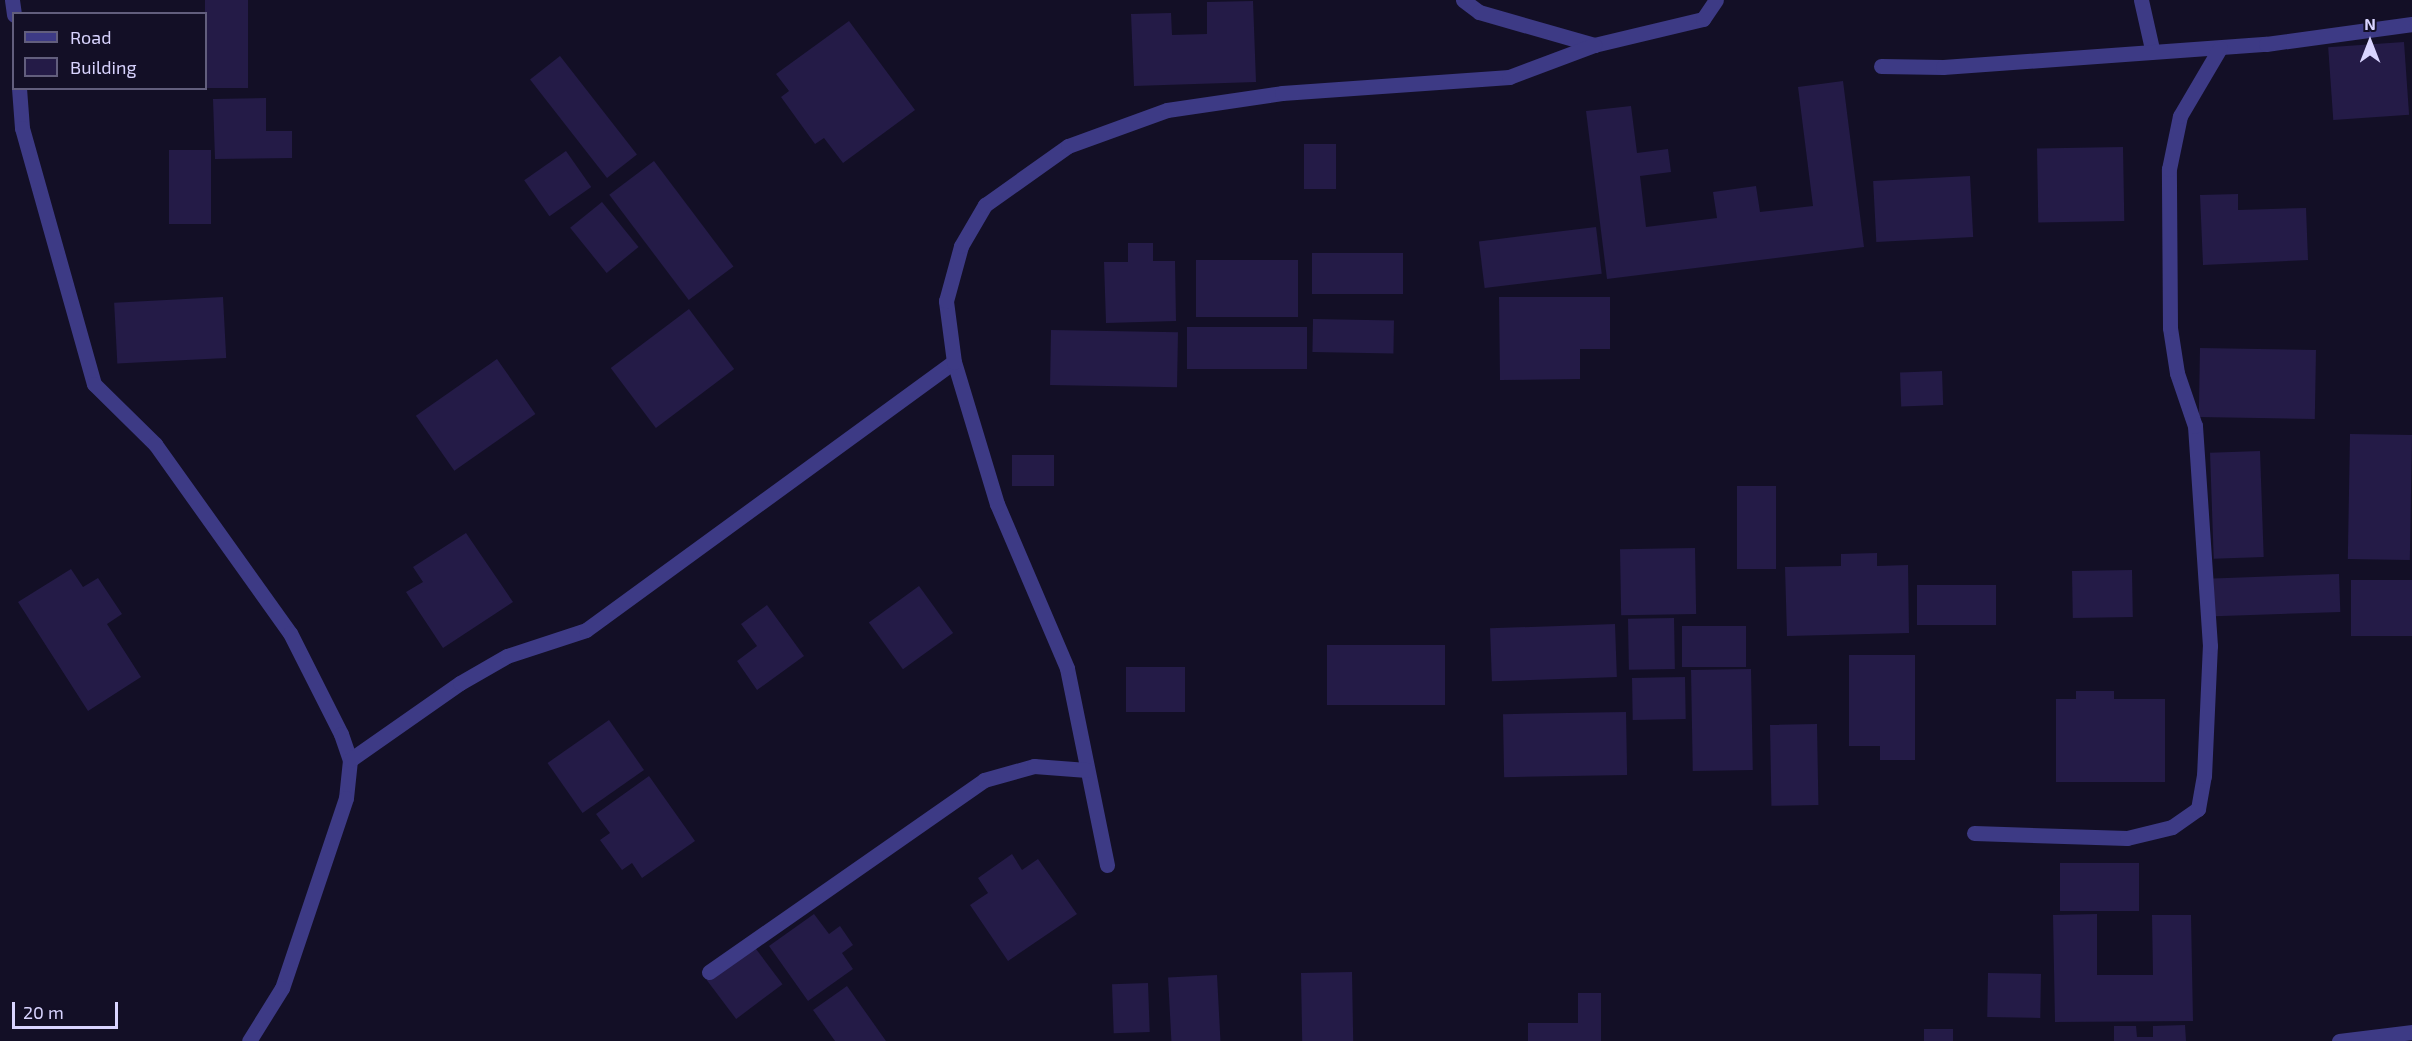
<!DOCTYPE html>
<html>
<head>
<meta charset="utf-8">
<style>
  body { margin:0 }
  #map { position:relative; width:2412px; height:1041px; overflow:hidden; background:#130f26; font-family:"Exo 2",sans-serif }
  div>[style] { position:absolute }
  [style*='--x'] { left:calc(var(--x)*1px); top:calc(var(--y)*1px); width:calc(var(--w)*1px); rotate:calc(var(--a)*1deg) }
  .building>* { inset:0; background:#241b47; transform-origin:0 0 }
  .minor>* { height:15px; margin:-7.5px; padding:0 7.5px; transform-origin:7.5px; border-radius:7.5px; background:#3d3a85 }
  span { translate:-50% -50%; white-space:nowrap; text-align:center; line-height:1.15; -webkit-text-stroke:4.5px #130f26; paint-order:stroke }
  .legend { position:absolute; left:12px; top:12px; width:195px; height:78px; box-sizing:border-box; background:#130f26; border:2px solid #625e7d; margin:0; padding:8px 10px; list-style:none; font-size:18px; color:#d9d4ff }
  .legend li { display:flex; align-items:center; gap:12px; height:30px }
  .legend b { width:30px; border:2px solid #625e7d }
  .north { position:absolute; left:2340px; top:12px; width:60px; height:60px; -webkit-text-stroke:4px #130f26; paint-order:stroke; rotate:0deg; font-size:16px; font-weight:700; line-height:24px; text-align:center; color:#d9d4ff }
  .north::after { content:''; display:block; margin:auto; width:21px; height:27px; background:#d9d4ff; clip-path:polygon(50% 0,100% 100%,50% 72%,0 100%) }
  .scale { position:absolute; left:12px; top:1002px; width:106px; height:27px; box-sizing:border-box; border:3px solid #d9d4ff; border-top:0; padding-left:8px; font-size:18px; line-height:21px; white-space:nowrap; color:#d9d4ff; -webkit-text-stroke:4px #130f26; paint-order:stroke }
</style>
</head>
<body>
<div id="map">
  <div class="building">
    <i style="left:205px;top:0;width:43px;height:88px"></i>
    <i style="clip-path:polygon(1253px 1px,1256px 82px,1134px 86px,1131px 14px,1171px 13px,1172px 35px,1207px 34px,1207px 2px)"></i>
    <i style="clip-path:polygon(849px 21px,915px 110px,843px 163px,824px 138px,815px 144px,781px 97px,789px 91px,776px 74px)"></i>
    <i style="left:2404px;top:42px;width:73px;height:76px;rotate:86deg"></i>
    <i style="left:560px;top:56px;width:125px;height:38px;rotate:52deg"></i>
    <i style="clip-path:polygon(1843px 81px,1864px 247px,1607px 279px,1586px 111px,1631px 106px,1637px 153px,1668px 149px,1671px 172px,1640px 176px,1646px 227px,1717px 218px,1713px 192px,1756px 186px,1760px 212px,1813px 206px,1798px 87px)"></i>
    <i style="clip-path:polygon(266px 98px,266px 131px,292px 131px,292px 158px,215px 159px,213px 99px)"></i>
    <i style="left:1304px;top:144px;width:32px;height:45px"></i>
    <i style="left:2123px;top:147px;width:74px;height:86px;rotate:89deg"></i>
    <i style="left:169px;top:150px;width:42px;height:74px"></i>
    <i style="left:566px;top:151px;width:44px;height:51px;rotate:55deg"></i>
    <i style="left:654px;top:161px;width:132px;height:56px;rotate:53deg"></i>
    <i style="left:1970px;top:176px;width:61px;height:97px;rotate:87deg"></i>
    <i style="clip-path:polygon(2238px 194px,2238px 210px,2306px 208px,2308px 260px,2203px 265px,2200px 195px)"></i>
    <i style="left:602px;top:202px;width:58px;height:41px;rotate:51deg"></i>
    <i style="left:1596px;top:227px;width:47px;height:118px;rotate:83deg"></i>
    <i style="clip-path:polygon(1128px 243px,1153px 243px,1153px 261px,1175px 261px,1176px 321px,1106px 323px,1104px 262px,1128px 262px)"></i>
    <i style="left:1403px;top:253px;width:41px;height:91px;rotate:90deg"></i>
    <i style="left:1196px;top:260px;width:102px;height:57px"></i>
    <i style="left:223px;top:297px;width:61px;height:109px;rotate:87deg"></i>
    <i style="clip-path:polygon(1499px 297px,1610px 297px,1610px 349px,1580px 349px,1580px 379px,1500px 380px)"></i>
    <i style="left:689px;top:309px;width:75px;height:98px;rotate:53deg"></i>
    <i style="left:1313px;top:319px;width:81px;height:33px;rotate:1deg"></i>
    <i style="left:1187px;top:327px;width:120px;height:42px"></i>
    <i style="left:1051px;top:330px;width:127px;height:55px;rotate:1deg"></i>
    <i style="left:2200px;top:348px;width:116px;height:69px;rotate:1deg"></i>
    <i style="left:497px;top:359px;width:67px;height:99px;rotate:55deg"></i>
    <i style="left:1942px;top:371px;width:34px;height:42px;rotate:88deg"></i>
    <i style="left:2350px;top:434px;width:62px;height:125px;rotate:1deg"></i>
    <i style="left:2260px;top:451px;width:106px;height:50px;rotate:88deg"></i>
    <i style="left:1012px;top:455px;width:42px;height:31px"></i>
    <i style="left:1737px;top:486px;width:39px;height:83px"></i>
    <i style="clip-path:polygon(466px 533px,513px 602px,443px 648px,406px 592px,423px 582px,413px 567px)"></i>
    <i style="left:1695px;top:548px;width:66px;height:75px;rotate:89deg"></i>
    <i style="clip-path:polygon(1877px 553px,1877px 566px,1908px 565px,1909px 633px,1787px 636px,1785px 567px,1841px 566px,1841px 554px)"></i>
    <i style="clip-path:polygon(71px 569px,83px 587px,98px 578px,122px 614px,107px 624px,141px 677px,88px 711px,18px 602px)"></i>
    <i style="left:2132px;top:570px;width:47px;height:60px;rotate:89deg"></i>
    <i style="left:2339px;top:574px;width:38px;height:126px;rotate:88deg"></i>
    <i style="left:2351px;top:580px;width:61px;height:56px"></i>
    <i style="left:1996px;top:585px;width:40px;height:79px;rotate:90deg"></i>
    <i style="left:919px;top:586px;width:58px;height:62px;rotate:54deg"></i>
    <i style="clip-path:polygon(767px 605px,804px 656px,757px 690px,737px 661px,757px 646px,741px 624px)"></i>
    <i style="left:1674px;top:618px;width:51px;height:46px;rotate:89deg"></i>
    <i style="left:1615px;top:624px;width:53px;height:125px;rotate:88deg"></i>
    <i style="left:1682px;top:626px;width:64px;height:41px"></i>
    <i style="left:1327px;top:645px;width:118px;height:60px"></i>
    <i style="clip-path:polygon(1849px 655px,1915px 655px,1915px 760px,1880px 760px,1880px 746px,1849px 746px)"></i>
    <i style="left:1126px;top:667px;width:59px;height:45px"></i>
    <i style="left:1751px;top:669px;width:101px;height:60px;rotate:89deg"></i>
    <i style="left:1685px;top:677px;width:42px;height:53px;rotate:89deg"></i>
    <i style="clip-path:polygon(2076px 691px,2114px 691px,2114px 699px,2165px 699px,2165px 782px,2056px 782px,2056px 699px,2076px 699px)"></i>
    <i style="left:1626px;top:712px;width:63px;height:123px;rotate:89deg"></i>
    <i style="left:609px;top:720px;width:61px;height:75px;rotate:55deg"></i>
    <i style="left:1817px;top:724px;width:81px;height:47px;rotate:89deg"></i>
    <i style="clip-path:polygon(649px 776px,695px 841px,642px 878px,632px 863px,622px 870px,600px 840px,610px 833px,596px 814px)"></i>
    <i style="clip-path:polygon(1012px 854px,1022px 870px,1038px 859px,1077px 914px,1008px 961px,970px 905px,988px 893px,978px 878px)"></i>
    <i style="left:2060px;top:863px;width:79px;height:48px"></i>
    <i style="clip-path:polygon(814px 914px,829px 934px,840px 926px,853px 945px,842px 953px,853px 969px,808px 1001px,769px 946px)"></i>
    <i style="clip-path:polygon(2097px 914px,2097px 975px,2153px 975px,2152px 915px,2191px 915px,2193px 1021px,2055px 1022px,2053px 915px)"></i>
    <i style="left:753px;top:945px;width:49px;height:58px;rotate:53deg"></i>
    <i style="left:1352px;top:972px;width:69px;height:51px;rotate:89deg"></i>
    <i style="left:1988px;top:973px;width:53px;height:44px;rotate:1deg"></i>
    <i style="left:1217px;top:975px;width:66px;height:49px;rotate:87deg"></i>
    <i style="left:1148px;top:983px;width:49px;height:36px;rotate:88deg"></i>
    <i style="clip-path:polygon(847px 986px,886px 1041px,835px 1041px,813px 1010px)"></i>
    <i style="clip-path:polygon(1578px 993px,1601px 993px,1601px 1041px,1528px 1041px,1528px 1023px,1578px 1023px)"></i>
    <i style="clip-path:polygon(2185px 1025px,2186px 1041px,2114px 1041px,2114px 1026px,2136px 1026px,2137px 1037px,2153px 1037px,2153px 1026px)"></i>
    <i style="left:1924px;top:1029px;width:29px;height:12px"></i>
  </div>
  <div class="minor">
    <i style="--x:12;--y:0;--w:15;--a:82"></i>
    <i style="--x:1463;--y:0;--w:20;--a:37"></i>
    <i style="--x:1479;--y:12;--w:120;--a:16"></i>
    <i style="--x:1594;--y:45;--w:112;--a:-13.4"></i>
    <i style="--x:1703;--y:19;--w:23;--a:-56"></i>
    <i style="--x:2141;--y:0;--w:50;--a:77.3"></i>
    <i style="--x:1881;--y:66;--w:62;--a:0.9"></i>
    <i style="--x:1943;--y:67;--w:324;--a:-4.1"></i>
    <i style="--x:2266;--y:44;--w:147;--a:-7.8"></i>
    <i style="--x:19;--y:88;--w:40;--a:85.7"></i>
    <i style="--x:22;--y:128;--w:266;--a:74.3"></i>
    <i style="--x:94;--y:384;--w:86;--a:44.5"></i>
    <i style="--x:155;--y:444;--w:232;--a:54.5"></i>
    <i style="--x:290;--y:633;--w:113;--a:63.2"></i>
    <i style="--x:341;--y:734;--w:28;--a:71"></i>
    <i style="--x:350;--y:760;--w:38;--a:96"></i>
    <i style="--x:346;--y:798;--w:200;--a:108.6"></i>
    <i style="--x:282;--y:988;--w:62;--a:121.9"></i>
    <i style="--x:350;--y:760;--w:134;--a:-35"></i>
    <i style="--x:460;--y:683;--w:54;--a:-29.9"></i>
    <i style="--x:507;--y:656;--w:83;--a:-18.2"></i>
    <i style="--x:586;--y:630;--w:455;--a:-36.1"></i>
    <i style="--x:1974;--y:833;--w:153;--a:1.9"></i>
    <i style="--x:2127;--y:838;--w:46;--a:-13.7"></i>
    <i style="--x:2172;--y:827;--w:32;--a:-35"></i>
    <i style="--x:2198;--y:809;--w:34;--a:-80"></i>
    <i style="--x:2204;--y:776;--w:130;--a:-87.4"></i>
    <i style="--x:2210;--y:646;--w:221;--a:-93.9"></i>
    <i style="--x:2195;--y:426;--w:56;--a:-108.8"></i>
    <i style="--x:2177;--y:373;--w:46;--a:-98.8"></i>
    <i style="--x:2170;--y:328;--w:159;--a:-90.4"></i>
    <i style="--x:2169;--y:169;--w:54;--a:-78.3"></i>
    <i style="--x:2180;--y:116;--w:79;--a:-59.5"></i>
    <i style="--x:1107;--y:865;--w:201;--a:-101.5"></i>
    <i style="--x:1067;--y:668;--w:178;--a:-113.1"></i>
    <i style="--x:997;--y:504;--w:148;--a:-106.8"></i>
    <i style="--x:954;--y:362;--w:62;--a:-97.5"></i>
    <i style="--x:946;--y:301;--w:57;--a:-74.7"></i>
    <i style="--x:961;--y:246;--w:48;--a:-59.7"></i>
    <i style="--x:985;--y:205;--w:102;--a:-35.4"></i>
    <i style="--x:1068;--y:146;--w:105;--a:-20"></i>
    <i style="--x:1167;--y:110;--w:116;--a:-8.4"></i>
    <i style="--x:1282;--y:93;--w:228;--a:-4"></i>
    <i style="--x:1509;--y:77;--w:91;--a:-20.6"></i>
    <i style="--x:709;--y:972;--w:335;--a:-34.9"></i>
    <i style="--x:984;--y:780;--w:52;--a:-15.6"></i>
    <i style="--x:1034;--y:766;--w:53;--a:4.3"></i>
    <i style="--x:2339;--y:1041;--w:74;--a:-7"></i>
  </div>
  <ul class="legend">
  <li><b style="height:8px;background:#3d3a85"></b>Road</li>
  <li><b style="height:16px;background:#241b47"></b>Building</li>
  </ul>
  <div class="north">N</div>
  <div class="scale">20 m</div>
</div>
</body>
</html>
